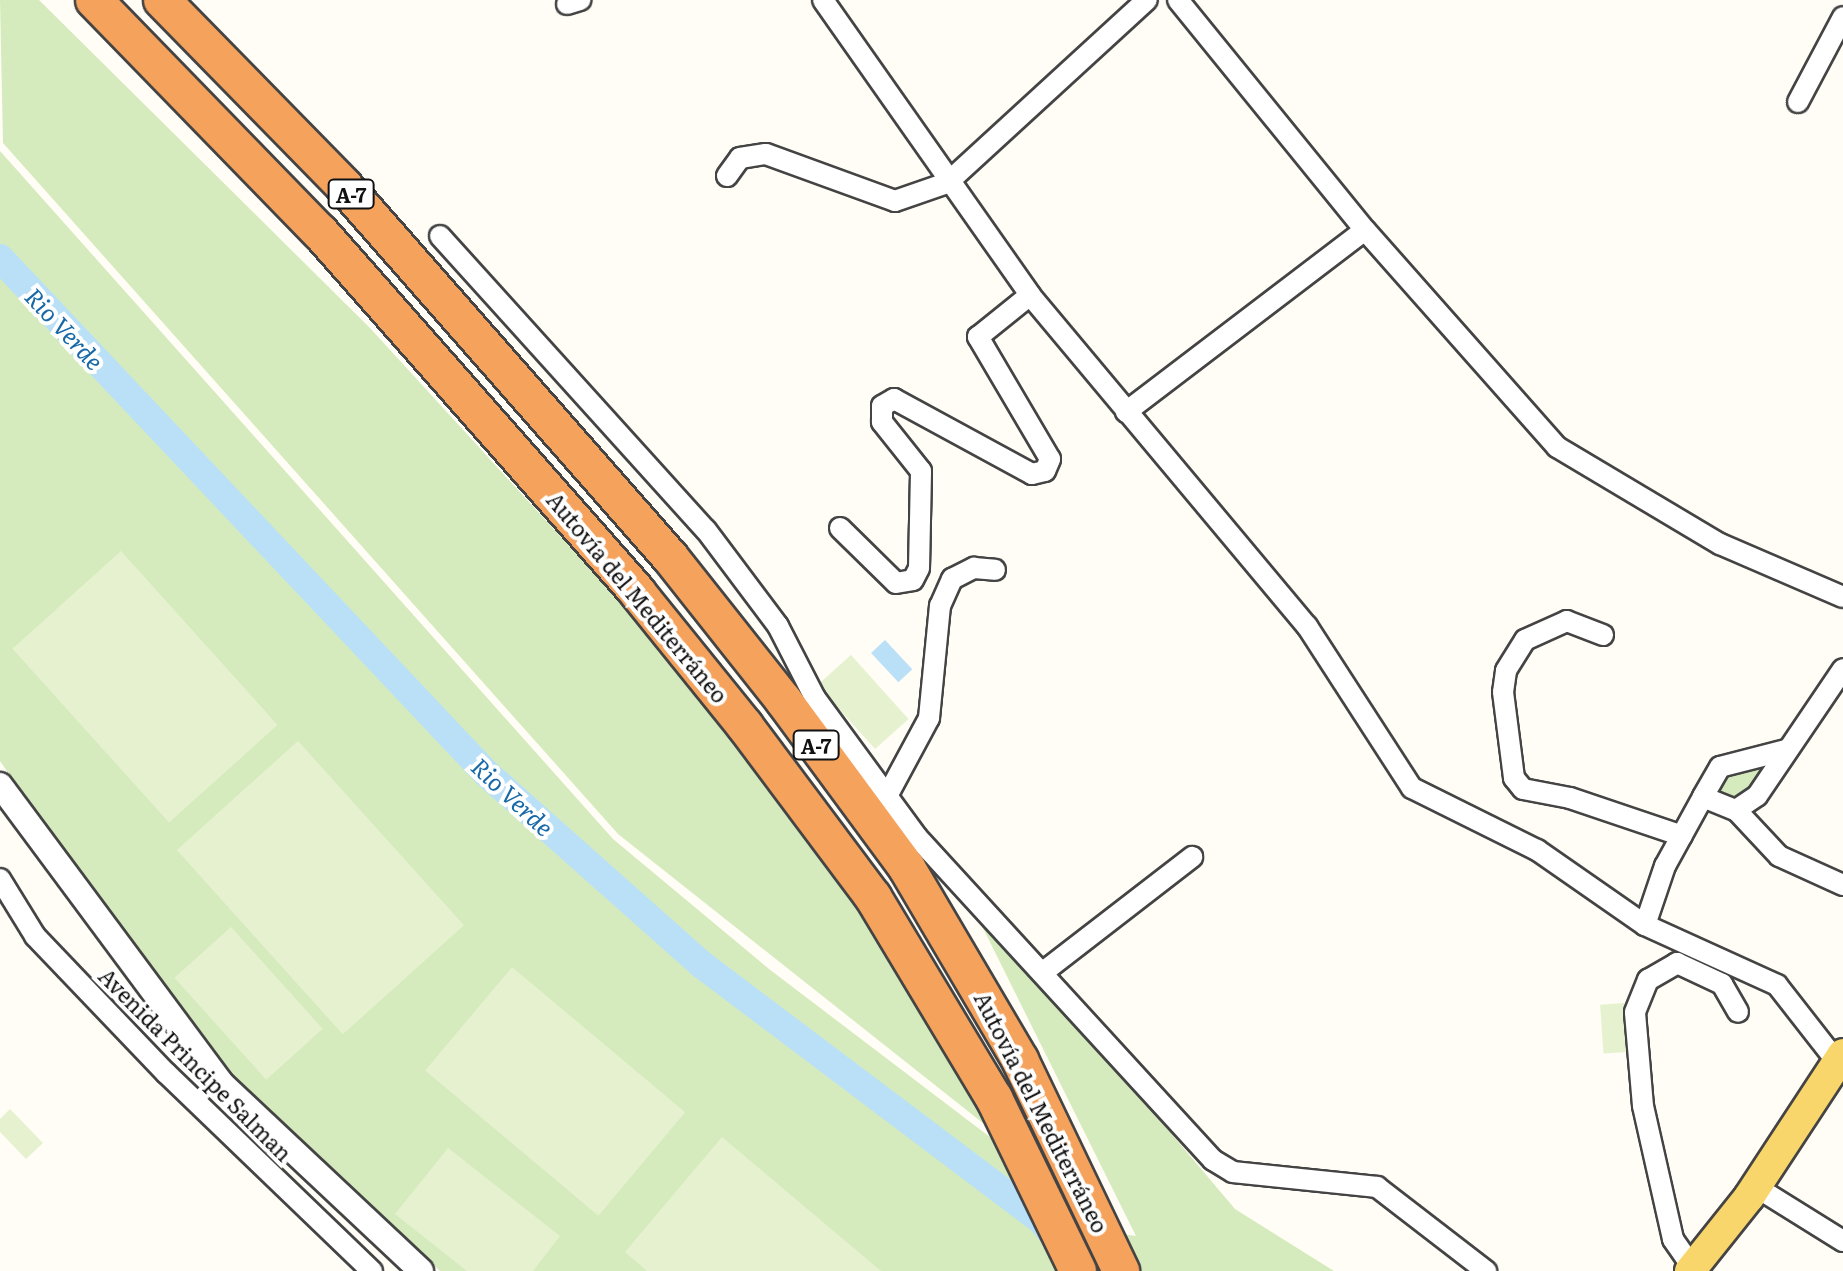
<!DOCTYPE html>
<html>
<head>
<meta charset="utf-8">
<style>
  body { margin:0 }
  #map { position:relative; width:1843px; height:1271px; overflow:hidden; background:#fffdf5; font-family:Literata,serif }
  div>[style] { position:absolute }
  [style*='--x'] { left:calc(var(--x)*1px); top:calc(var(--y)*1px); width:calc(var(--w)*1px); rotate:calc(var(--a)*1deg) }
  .green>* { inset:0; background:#d5ebbd }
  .pitch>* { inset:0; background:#e6f2cf; transform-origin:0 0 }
  .water>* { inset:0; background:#b9e0f7; transform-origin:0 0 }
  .river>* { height:28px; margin:-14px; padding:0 14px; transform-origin:14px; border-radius:14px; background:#b9e0f7 }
  .roads { filter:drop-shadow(2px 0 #444) drop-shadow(-2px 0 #444) drop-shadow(0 2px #444) drop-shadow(0 -2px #444) }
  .minor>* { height:20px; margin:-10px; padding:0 10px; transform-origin:10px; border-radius:10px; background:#fff }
  .tertiary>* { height:24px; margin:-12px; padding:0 12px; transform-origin:12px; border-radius:12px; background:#fff }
  .primary>* { height:30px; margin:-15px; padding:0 15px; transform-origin:15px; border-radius:15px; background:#f9d66b }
  .motorway>* { height:36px; margin:-18px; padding:0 18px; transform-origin:18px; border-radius:18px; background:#f5a25d }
  span { translate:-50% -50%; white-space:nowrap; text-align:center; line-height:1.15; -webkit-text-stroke:8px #fff; paint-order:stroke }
  .shield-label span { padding:2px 6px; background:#fff; border:2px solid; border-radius:6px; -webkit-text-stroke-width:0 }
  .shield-label { font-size:20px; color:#111; font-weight:700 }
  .street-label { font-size:22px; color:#111 }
  .water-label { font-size:24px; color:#1768a6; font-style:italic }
</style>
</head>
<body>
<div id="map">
  <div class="green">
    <i style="clip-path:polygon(0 0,39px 0,370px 328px,647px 631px,847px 888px,998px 1135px,618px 834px,3px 143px)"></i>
    <i style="clip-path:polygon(0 151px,613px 839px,769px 969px,1007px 1150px,1057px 1271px,440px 1271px,255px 1102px,125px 942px,0 761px)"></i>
    <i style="clip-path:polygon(1769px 760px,1758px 784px,1735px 800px,1719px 792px,1731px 773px)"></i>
    <i style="clip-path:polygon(980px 922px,1081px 1027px,1235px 1209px,1334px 1271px,1137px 1271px,1122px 1234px,1136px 1236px)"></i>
  </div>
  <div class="pitch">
    <i style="left:121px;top:551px;width:234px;height:146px;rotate:48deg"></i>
    <i style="left:851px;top:655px;width:86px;height:45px;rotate:48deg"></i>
    <i style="left:298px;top:741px;width:248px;height:163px;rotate:48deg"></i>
    <i style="left:231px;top:927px;width:137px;height:76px;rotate:48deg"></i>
    <i style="left:512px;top:967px;width:226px;height:135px;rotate:40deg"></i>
    <i style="left:1624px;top:1003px;width:49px;height:24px;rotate:86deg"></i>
    <i style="clip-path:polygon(10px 1109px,43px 1143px,26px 1159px,0 1132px,0 1119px)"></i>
    <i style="clip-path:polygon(722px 1137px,881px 1271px,647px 1271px,625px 1252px)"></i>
    <i style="clip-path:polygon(448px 1148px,560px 1236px,533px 1271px,467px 1271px,395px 1214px)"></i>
  </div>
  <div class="water">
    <i style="left:885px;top:640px;width:40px;height:19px;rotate:47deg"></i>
  </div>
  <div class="river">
    <i style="--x:0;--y:258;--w:708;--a:46.66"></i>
    <i style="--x:486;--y:773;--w:288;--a:41.6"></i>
    <i style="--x:701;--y:964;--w:427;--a:37"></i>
    <i style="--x:1042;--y:1221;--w:21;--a:51"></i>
  </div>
  <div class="roads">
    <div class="minor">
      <i style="--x:823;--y:0;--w:360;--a:54.9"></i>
      <i style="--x:1030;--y:295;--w:432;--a:50.1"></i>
      <i style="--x:1307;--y:626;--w:193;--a:57.1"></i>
      <i style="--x:1412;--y:788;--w:140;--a:26.4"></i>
      <i style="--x:1537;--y:850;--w:131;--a:34.8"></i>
      <i style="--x:1645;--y:925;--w:145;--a:24.4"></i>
      <i style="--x:1777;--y:985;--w:99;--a:52"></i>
      <i style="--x:1178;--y:0;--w:296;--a:50.9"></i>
      <i style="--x:1365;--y:230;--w:290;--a:48.5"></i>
      <i style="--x:1557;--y:447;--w:190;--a:30.8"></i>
      <i style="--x:1720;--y:544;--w:134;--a:23.3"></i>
      <i style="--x:567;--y:4;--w:14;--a:-17"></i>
      <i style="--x:1798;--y:102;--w:96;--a:-62.1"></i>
      <i style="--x:727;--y:176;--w:22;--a:-54"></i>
      <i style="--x:740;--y:158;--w:26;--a:-9"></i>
      <i style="--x:766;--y:154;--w:137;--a:20"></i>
      <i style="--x:895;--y:201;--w:55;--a:-19.1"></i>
      <i style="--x:947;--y:183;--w:271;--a:-42.5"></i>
      <i style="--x:440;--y:236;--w:396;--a:47.9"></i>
      <i style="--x:706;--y:530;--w:120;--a:53.1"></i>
      <i style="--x:778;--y:626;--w:81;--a:62.8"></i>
      <i style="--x:815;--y:698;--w:172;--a:53.7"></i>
      <i style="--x:917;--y:837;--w:438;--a:47.5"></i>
      <i style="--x:1213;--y:1160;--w:23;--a:31"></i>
      <i style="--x:1233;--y:1172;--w:145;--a:5.9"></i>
      <i style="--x:1377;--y:1187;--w:138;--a:37.6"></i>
      <i style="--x:1126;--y:412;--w:300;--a:-37.3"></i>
      <i style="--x:840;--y:528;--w:78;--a:44.5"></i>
      <i style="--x:896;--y:583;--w:17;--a:-10"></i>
      <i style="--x:913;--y:580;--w:13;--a:-63"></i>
      <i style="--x:919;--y:568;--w:97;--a:-88.8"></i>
      <i style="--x:921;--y:471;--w:63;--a:-128.5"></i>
      <i style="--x:882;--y:422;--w:16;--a:-90"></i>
      <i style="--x:882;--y:406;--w:14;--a:-30"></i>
      <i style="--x:894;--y:399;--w:157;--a:28.5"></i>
      <i style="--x:1032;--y:474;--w:13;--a:-13"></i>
      <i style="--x:1045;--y:471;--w:13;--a:-67"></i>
      <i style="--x:1050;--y:459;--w:142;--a:-120.5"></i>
      <i style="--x:978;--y:337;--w:67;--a:-38.9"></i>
      <i style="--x:1603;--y:635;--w:39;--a:-159"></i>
      <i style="--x:1567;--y:621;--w:46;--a:155.7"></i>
      <i style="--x:1525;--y:640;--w:36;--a:122"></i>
      <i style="--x:1506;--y:671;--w:21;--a:98"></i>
      <i style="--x:1503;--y:692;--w:87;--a:82.7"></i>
      <i style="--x:1514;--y:778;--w:14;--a:51"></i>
      <i style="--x:1523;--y:789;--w:48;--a:10.8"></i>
      <i style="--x:1570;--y:798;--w:118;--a:18.7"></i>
      <i style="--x:1786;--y:750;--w:68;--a:165.6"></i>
      <i style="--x:1720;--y:767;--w:34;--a:120"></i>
      <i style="--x:1703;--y:797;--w:35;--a:22"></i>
      <i style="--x:1736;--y:810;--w:25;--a:-34"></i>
      <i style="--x:1757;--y:796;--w:153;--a:-55.9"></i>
      <i style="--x:886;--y:798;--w:91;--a:-61.7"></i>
      <i style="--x:929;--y:718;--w:113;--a:-84.4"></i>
      <i style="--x:940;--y:606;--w:30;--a:-66"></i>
      <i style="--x:952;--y:579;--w:25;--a:-27"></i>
      <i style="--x:974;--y:568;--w:21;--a:5"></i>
      <i style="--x:1736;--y:810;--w:63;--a:46.9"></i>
      <i style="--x:1779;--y:856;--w:70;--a:24.4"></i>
      <i style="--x:0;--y:879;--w:67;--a:58.4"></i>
      <i style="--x:35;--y:936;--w:190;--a:46.3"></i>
      <i style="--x:166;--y:1073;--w:286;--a:43.9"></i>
      <i style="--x:1645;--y:925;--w:62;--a:-71.3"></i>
      <i style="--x:1665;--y:866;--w:79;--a:-61.2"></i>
      <i style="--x:1042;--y:973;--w:190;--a:-37.7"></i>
      <i style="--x:1769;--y:1195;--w:87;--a:31.9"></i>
      <i style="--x:1693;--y:1268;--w:35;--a:-125"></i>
      <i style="--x:1673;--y:1239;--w:136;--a:-102.7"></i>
      <i style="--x:1643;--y:1106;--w:94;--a:-94.9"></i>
      <i style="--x:1635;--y:1012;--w:35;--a:-68"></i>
      <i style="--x:1648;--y:980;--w:34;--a:-30"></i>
      <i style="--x:1677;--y:963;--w:50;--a:25"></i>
      <i style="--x:1722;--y:984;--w:32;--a:60"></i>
    </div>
    <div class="tertiary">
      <i style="--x:0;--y:785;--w:372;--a:53.4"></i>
      <i style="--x:222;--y:1084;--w:273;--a:43.2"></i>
    </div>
    <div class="primary">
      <i style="--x:1690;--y:1271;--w:95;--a:-51.4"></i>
      <i style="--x:1749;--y:1197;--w:171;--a:-56.7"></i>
    </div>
    <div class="motorway">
      <i style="--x:94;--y:0;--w:324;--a:45.8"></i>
      <i style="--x:320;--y:232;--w:480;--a:48.6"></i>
      <i style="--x:637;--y:592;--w:172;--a:51.1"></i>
      <i style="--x:745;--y:726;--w:214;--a:53.2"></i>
      <i style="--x:873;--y:897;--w:235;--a:59"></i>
      <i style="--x:994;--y:1098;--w:192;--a:64.1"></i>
      <i style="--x:162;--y:0;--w:260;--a:45.6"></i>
      <i style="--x:344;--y:186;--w:494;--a:48.7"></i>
      <i style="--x:670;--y:557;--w:184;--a:51.6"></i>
      <i style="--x:784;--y:701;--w:207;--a:53.6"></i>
      <i style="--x:907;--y:868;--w:223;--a:59.5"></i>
      <i style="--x:1020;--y:1060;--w:234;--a:64.4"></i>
    </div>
  </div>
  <div class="shield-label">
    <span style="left:351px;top:194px">A-7</span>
    <span style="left:816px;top:745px">A-7</span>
  </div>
  <div class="street-label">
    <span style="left:638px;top:597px;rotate:50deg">Autovía del Mediterráneo</span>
    <span style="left:196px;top:1064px;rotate:45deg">Avenida Principe Salman</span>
    <span style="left:1042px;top:1112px;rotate:63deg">Autovía del Mediterráneo</span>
  </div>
  <div class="water-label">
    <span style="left:65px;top:328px;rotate:47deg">Rio Verde</span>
    <span style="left:513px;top:796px;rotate:43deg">Rio Verde</span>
  </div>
</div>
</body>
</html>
